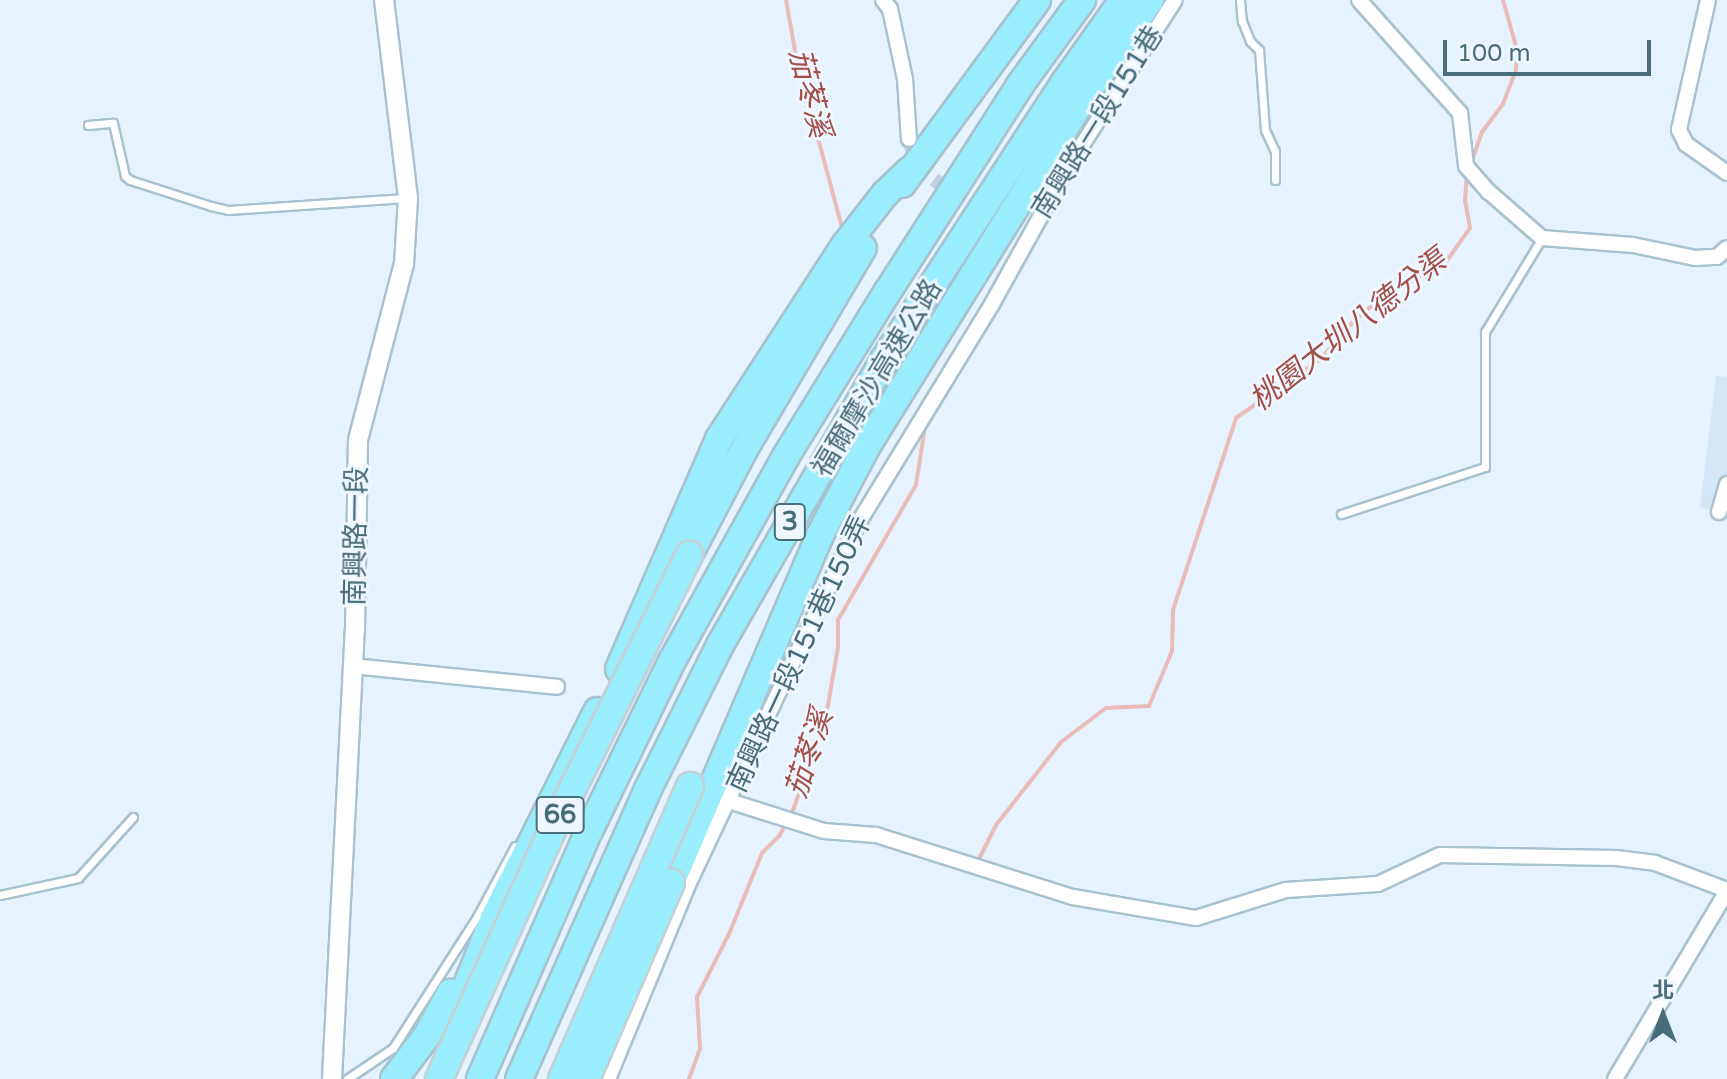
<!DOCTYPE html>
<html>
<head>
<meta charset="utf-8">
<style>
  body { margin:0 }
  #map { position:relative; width:1727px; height:1079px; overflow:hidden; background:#e6f2fe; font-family:"Varela Round","Noto Sans TC",sans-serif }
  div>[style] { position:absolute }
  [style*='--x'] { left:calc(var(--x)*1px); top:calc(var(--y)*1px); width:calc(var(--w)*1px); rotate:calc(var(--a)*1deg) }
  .residential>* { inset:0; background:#d4e7f6 }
  .stream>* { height:4px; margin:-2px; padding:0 2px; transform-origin:2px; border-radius:2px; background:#e9bbb9 }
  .minor-tunnel>* { height:14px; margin-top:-7px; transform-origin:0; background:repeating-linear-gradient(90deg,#bed1dd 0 14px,transparent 0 21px) }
  .roads { filter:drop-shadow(2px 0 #a8c2cf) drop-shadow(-2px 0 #a8c2cf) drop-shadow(0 2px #a8c2cf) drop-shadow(0 -2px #a8c2cf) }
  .service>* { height:7px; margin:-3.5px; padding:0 3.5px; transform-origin:3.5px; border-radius:3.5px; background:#fff }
  .minor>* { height:14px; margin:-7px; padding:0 7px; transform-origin:7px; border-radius:7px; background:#fff }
  .tertiary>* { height:18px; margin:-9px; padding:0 9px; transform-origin:9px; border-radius:9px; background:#fff }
  .motorway>* { height:26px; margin:-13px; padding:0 13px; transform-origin:13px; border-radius:13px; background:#99edfc }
  .bridges { filter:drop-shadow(2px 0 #c4d0d4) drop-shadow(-2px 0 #c4d0d4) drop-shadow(0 2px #c4d0d4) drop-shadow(0 -2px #c4d0d4) }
  .motorway-bridge>* { height:26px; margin:-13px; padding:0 13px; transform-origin:13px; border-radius:13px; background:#99edfc }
  span { translate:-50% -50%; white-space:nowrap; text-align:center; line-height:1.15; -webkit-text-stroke:6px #eef7ff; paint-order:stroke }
  .shield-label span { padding:2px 6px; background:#eef7ff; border:2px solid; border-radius:6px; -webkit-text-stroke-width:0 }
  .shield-label { font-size:26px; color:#486d7a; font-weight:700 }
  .street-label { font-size:28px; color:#486d7a }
  .water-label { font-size:30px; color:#a54e48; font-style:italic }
  .north { position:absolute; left:1623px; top:975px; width:80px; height:80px; -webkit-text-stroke:6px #eef7ff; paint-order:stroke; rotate:0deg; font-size:22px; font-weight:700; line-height:32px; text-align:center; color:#486d7a }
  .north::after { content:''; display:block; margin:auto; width:28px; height:36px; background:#486d7a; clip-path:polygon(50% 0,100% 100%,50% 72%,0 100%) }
  .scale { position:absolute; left:1443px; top:40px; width:208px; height:36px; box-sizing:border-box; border:4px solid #486d7a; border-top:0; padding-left:10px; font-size:24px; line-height:28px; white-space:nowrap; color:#486d7a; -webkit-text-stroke:6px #eef7ff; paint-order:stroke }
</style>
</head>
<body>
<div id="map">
  <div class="residential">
    <i style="clip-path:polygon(1716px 376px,1727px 377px,1727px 515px,1700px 507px)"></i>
  </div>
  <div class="stream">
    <i style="--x:786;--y:0;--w:57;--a:79.9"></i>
    <i style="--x:796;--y:56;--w:181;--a:75"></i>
    <i style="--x:1472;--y:161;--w:31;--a:-71"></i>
    <i style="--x:1482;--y:132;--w:35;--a:-53"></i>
    <i style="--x:1503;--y:104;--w:36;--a:-69"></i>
    <i style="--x:1516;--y:70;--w:20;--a:-87"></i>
    <i style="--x:1517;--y:50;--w:52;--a:-105.6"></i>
    <i style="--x:978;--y:861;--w:40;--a:-63.4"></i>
    <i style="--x:996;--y:825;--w:105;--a:-51.9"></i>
    <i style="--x:1061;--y:742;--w:56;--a:-37.1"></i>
    <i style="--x:1106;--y:708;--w:43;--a:-2.7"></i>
    <i style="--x:1149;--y:706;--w:60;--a:-67.3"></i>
    <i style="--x:1172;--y:651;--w:41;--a:-88.6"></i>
    <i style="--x:1173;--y:610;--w:202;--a:-71.8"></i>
    <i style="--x:1236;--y:418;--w:103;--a:-35.1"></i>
    <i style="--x:1320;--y:359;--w:52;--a:-48.1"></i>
    <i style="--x:1355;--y:320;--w:38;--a:-40"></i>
    <i style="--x:1384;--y:296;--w:71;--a:-28.7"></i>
    <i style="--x:1446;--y:262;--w:42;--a:-54.8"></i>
    <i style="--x:1470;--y:228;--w:27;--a:-100"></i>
    <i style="--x:1465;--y:201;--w:28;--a:-86"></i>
    <i style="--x:689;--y:1079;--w:33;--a:-70"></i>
    <i style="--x:700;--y:1048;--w:51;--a:-93.4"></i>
    <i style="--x:697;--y:997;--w:71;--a:-63.1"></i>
    <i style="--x:729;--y:934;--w:87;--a:-67.8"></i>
    <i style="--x:762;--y:853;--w:25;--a:-45"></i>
    <i style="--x:780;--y:835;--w:30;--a:-63"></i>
    <i style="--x:794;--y:808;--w:108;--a:-71.7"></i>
    <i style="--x:828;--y:705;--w:59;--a:-80.2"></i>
    <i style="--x:838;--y:647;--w:27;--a:-90"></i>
    <i style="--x:838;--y:620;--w:156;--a:-60"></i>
    <i style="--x:916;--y:485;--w:60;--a:-81.3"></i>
  </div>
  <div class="minor-tunnel">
    <i style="--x:909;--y:139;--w:29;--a:74"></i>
    <i style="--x:917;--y:167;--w:132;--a:36.3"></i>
  </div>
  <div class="roads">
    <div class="service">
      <i style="--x:1240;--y:0;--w:21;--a:85"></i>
      <i style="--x:1242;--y:21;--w:22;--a:68"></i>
      <i style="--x:1250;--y:41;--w:13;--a:45"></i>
      <i style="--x:1259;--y:50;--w:80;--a:85.7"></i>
      <i style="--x:1265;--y:130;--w:23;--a:65"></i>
      <i style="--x:1275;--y:151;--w:29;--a:90"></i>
      <i style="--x:88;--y:125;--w:25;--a:-5"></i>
      <i style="--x:113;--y:123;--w:54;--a:77.2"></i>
      <i style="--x:125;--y:176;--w:6;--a:39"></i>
      <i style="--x:130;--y:180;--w:85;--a:17.8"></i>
      <i style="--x:211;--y:206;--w:17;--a:13"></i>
      <i style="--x:228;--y:210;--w:178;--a:-3.9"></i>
      <i style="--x:1341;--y:514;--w:151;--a:-18.1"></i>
      <i style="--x:1485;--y:467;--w:135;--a:-90"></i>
      <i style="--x:1485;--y:332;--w:110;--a:-58.8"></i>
      <i style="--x:0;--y:895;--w:80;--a:-12.3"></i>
      <i style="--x:78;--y:878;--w:82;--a:-48"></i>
      <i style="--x:347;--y:1079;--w:55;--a:-34"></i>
      <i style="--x:393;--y:1048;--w:158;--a:-57.4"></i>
      <i style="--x:478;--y:915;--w:78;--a:-61.8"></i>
    </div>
    <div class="minor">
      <i style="--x:883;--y:0;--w:11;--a:52"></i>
      <i style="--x:890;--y:9;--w:72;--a:77.9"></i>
      <i style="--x:905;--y:79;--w:60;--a:86.2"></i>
      <i style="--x:1359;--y:0;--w:152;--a:48.2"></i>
      <i style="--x:1460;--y:113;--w:53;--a:83.5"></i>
      <i style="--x:1466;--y:166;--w:35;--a:49"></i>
      <i style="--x:1489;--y:192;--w:70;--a:41"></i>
      <i style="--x:1542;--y:238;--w:91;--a:4.4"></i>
      <i style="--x:1633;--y:245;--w:63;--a:11.8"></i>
      <i style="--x:1695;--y:258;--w:22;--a:-3"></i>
      <i style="--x:1717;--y:257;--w:13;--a:-42"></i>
      <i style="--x:1708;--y:0;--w:133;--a:102.6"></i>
      <i style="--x:1679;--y:130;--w:16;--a:63"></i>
      <i style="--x:1686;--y:144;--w:50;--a:35.3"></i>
      <i style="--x:1719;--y:512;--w:29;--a:-74"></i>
      <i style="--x:352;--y:666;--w:206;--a:5.8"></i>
      <i style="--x:729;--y:801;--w:100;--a:17.5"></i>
      <i style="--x:824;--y:831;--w:52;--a:4.4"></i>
      <i style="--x:876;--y:835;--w:207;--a:17.5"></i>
      <i style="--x:1073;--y:897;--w:125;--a:9.7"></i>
      <i style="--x:1196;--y:918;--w:94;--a:-17.3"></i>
      <i style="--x:1286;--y:890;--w:92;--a:-3.7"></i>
      <i style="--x:1378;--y:884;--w:68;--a:-25.1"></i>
      <i style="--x:1440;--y:855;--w:176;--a:1"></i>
      <i style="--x:1616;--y:858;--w:39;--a:7"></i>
      <i style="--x:1655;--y:863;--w:77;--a:20.6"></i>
      <i style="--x:608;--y:1079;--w:208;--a:-67.6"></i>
      <i style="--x:687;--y:887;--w:403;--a:-64.8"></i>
      <i style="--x:859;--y:522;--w:255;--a:-58.6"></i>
      <i style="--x:992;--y:304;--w:157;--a:-61"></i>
      <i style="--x:1068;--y:167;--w:198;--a:-57.4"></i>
      <i style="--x:1615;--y:1079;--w:219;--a:-59.2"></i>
    </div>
    <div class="tertiary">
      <i style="--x:332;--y:1079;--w:450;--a:-87.1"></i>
      <i style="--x:355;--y:630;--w:190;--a:-89.1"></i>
      <i style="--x:358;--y:440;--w:182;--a:-75.4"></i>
      <i style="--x:404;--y:264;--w:66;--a:-86.5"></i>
      <i style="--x:408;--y:198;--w:199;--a:-96.9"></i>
    </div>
    <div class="motorway">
      <i style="--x:902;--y:184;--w:228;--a:-53.7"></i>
      <i style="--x:689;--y:555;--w:121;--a:-62.4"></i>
      <i style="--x:745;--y:448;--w:232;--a:-59.5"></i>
      <i style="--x:619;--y:669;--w:251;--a:-66.5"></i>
      <i style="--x:719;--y:439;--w:231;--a:-57"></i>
      <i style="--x:845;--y:245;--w:65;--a:-51.9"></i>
      <i style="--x:885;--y:194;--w:33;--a:-44"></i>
      <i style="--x:671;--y:883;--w:379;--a:-66.8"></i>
      <i style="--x:820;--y:535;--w:103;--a:-62.2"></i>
      <i style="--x:868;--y:444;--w:416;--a:-58.1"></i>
      <i style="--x:1088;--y:91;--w:110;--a:-55.7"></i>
      <i style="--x:453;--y:1019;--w:111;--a:-67.8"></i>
      <i style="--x:495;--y:916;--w:229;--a:-63.5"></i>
      <i style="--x:394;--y:1079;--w:53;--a:-52.7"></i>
      <i style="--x:426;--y:1037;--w:51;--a:-60.9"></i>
      <i style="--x:480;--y:1079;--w:273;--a:-66.3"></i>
      <i style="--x:590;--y:829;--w:187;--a:-64"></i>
      <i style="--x:672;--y:661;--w:235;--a:-60.9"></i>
      <i style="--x:786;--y:456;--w:194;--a:-58.3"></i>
      <i style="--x:888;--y:291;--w:245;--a:-57.3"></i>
      <i style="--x:1020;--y:85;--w:105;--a:-53.9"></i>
      <i style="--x:519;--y:1079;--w:317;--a:-66"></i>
      <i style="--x:648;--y:789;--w:161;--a:-63.4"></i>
      <i style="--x:720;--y:645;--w:331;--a:-60.1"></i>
      <i style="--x:885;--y:358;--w:330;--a:-56.9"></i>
      <i style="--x:1065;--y:82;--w:100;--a:-54.7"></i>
    </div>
  </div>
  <div class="bridges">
    <div class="motorway-bridge">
      <i style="--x:439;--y:1079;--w:289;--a:-65.5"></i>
      <i style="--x:559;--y:816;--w:292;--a:-63.5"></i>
      <i style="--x:562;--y:1079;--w:320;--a:-66.4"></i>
      <i style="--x:586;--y:1079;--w:214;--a:-66.6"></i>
    </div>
  </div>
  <div class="shield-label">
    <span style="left:790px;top:522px">3</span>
    <span style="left:560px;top:815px">66</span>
  </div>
  <div class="street-label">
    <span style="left:1098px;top:122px;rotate:-58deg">南興路一段151巷</span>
    <span style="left:877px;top:378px;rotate:-59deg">福爾摩沙高速公路</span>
    <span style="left:356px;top:536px;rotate:-89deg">南興路一段</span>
    <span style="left:799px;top:654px;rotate:-65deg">南興路一段151巷150弄</span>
  </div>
  <div class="water-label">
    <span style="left:809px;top:93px;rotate:76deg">茄苳溪</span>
    <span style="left:1349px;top:331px;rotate:-38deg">桃園大圳八德分渠</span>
    <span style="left:810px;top:754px;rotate:-72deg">茄苳溪</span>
  </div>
  <div class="north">北</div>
  <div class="scale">100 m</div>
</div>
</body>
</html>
